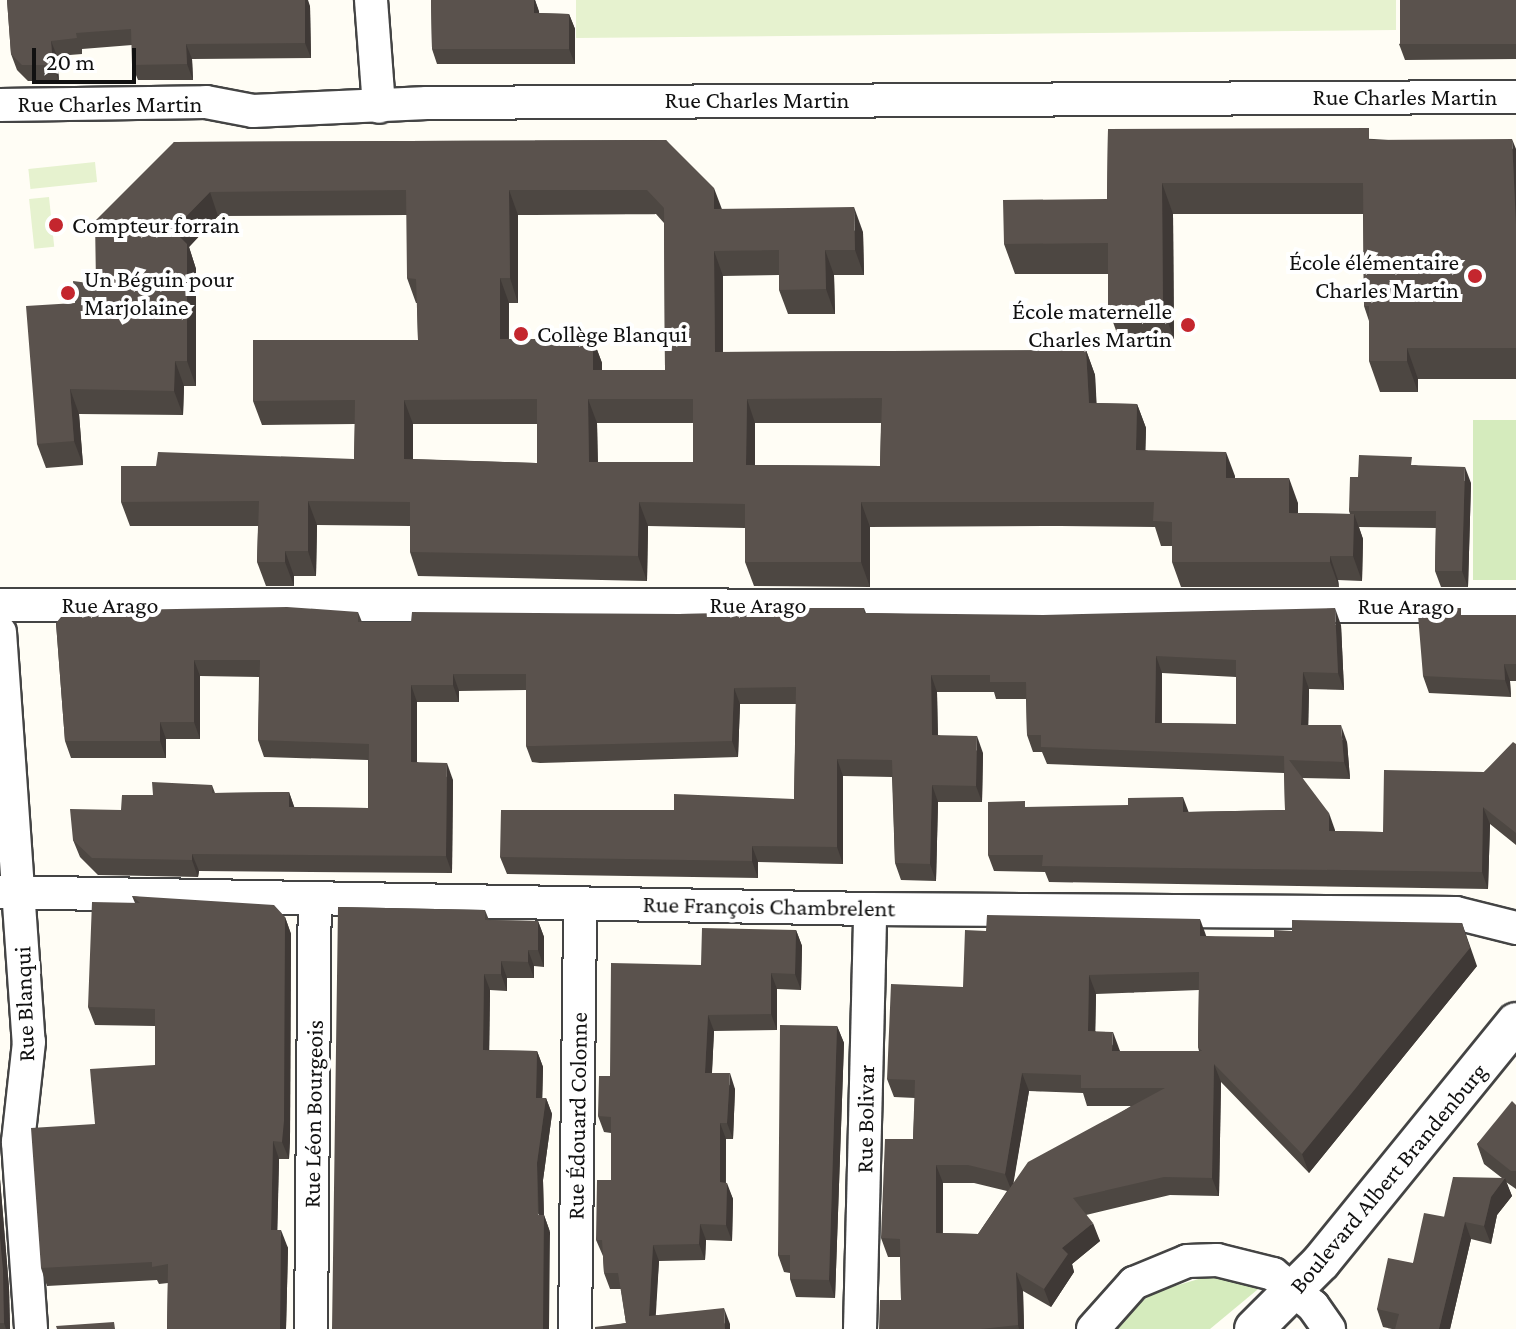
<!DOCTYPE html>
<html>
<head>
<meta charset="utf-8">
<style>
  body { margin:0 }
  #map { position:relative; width:1516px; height:1329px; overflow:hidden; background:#fffdf5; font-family:"Crimson Pro",serif }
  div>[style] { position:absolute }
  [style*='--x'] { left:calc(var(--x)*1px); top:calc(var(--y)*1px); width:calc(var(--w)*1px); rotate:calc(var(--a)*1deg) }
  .green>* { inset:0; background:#d5ebbd; transform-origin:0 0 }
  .pitch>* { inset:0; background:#e6f2cf; transform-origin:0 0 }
  .roads { filter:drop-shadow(2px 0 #444) drop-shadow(-2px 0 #444) drop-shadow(0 2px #444) drop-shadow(0 -2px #444) }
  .minor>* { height:32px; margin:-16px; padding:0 16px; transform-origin:16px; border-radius:16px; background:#fff }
  .tertiary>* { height:38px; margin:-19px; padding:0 19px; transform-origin:19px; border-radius:19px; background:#fff }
  .wall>* { inset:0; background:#4d4742 }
  .shaded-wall>* { inset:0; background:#3f3936 }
  .building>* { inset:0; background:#5a524d; transform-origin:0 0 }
  .dots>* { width:22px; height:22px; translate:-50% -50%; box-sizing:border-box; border:4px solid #fff; border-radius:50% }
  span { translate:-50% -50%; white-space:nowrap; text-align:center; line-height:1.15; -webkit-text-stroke:8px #fff; paint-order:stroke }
  .street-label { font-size:24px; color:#111 }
  .poi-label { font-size:24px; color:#111 }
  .left { translate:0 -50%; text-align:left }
  .right { translate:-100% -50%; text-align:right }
  .scale { position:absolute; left:32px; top:48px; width:104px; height:36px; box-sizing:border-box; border:4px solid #111; border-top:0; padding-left:10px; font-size:24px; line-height:28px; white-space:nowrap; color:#111; -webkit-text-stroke:6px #fff; paint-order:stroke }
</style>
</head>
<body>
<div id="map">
  <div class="green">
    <i style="left:1473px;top:420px;width:43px;height:160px"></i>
    <i style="clip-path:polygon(1212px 1275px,1263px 1285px,1210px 1329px,1103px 1329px,1155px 1292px)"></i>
  </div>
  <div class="pitch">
    <i style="clip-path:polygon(576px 0,1396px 0,1396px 30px,576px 38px)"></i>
    <i style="left:95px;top:162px;width:20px;height:67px;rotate:84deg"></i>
    <i style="left:49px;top:197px;width:50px;height:20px;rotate:84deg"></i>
  </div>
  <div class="roads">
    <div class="minor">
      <i style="--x:371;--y:0;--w:107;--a:85.7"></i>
      <i style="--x:0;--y:105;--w:206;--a:-0.8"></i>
      <i style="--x:206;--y:102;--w:48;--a:10.8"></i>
      <i style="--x:253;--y:111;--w:174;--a:-2.6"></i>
      <i style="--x:427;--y:103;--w:1089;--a:-0.32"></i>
      <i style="--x:0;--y:605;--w:1516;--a:0.04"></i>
      <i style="--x:0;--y:632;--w:411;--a:86"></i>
      <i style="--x:29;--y:1042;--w:101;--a:96.3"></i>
      <i style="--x:18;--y:1142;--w:187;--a:86"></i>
      <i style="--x:0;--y:892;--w:870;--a:1.12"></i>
      <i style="--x:870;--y:909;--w:586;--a:0.39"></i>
      <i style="--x:1456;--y:913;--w:62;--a:14"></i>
      <i style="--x:311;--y:1329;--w:431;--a:-89.5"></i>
      <i style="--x:575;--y:1329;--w:426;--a:-89.3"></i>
      <i style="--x:860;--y:1329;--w:420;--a:-88.6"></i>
      <i style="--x:1093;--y:1329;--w:62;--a:-48.3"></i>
      <i style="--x:1134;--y:1283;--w:57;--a:-22.5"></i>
      <i style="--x:1187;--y:1261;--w:30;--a:-2"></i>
      <i style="--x:1217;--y:1260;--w:58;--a:14"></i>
      <i style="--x:1273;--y:1274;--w:51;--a:38.7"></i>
      <i style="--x:1313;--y:1306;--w:28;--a:55"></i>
    </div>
    <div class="tertiary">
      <i style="--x:1254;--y:1329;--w:95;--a:-45"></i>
      <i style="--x:1321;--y:1262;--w:309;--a:-50.9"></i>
    </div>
  </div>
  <div class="wall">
    <i style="clip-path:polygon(7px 0,310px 6px,311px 58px,192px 59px,193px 80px,138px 80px,132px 65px,132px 45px,82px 49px,82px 54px,57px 56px,59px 81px,28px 81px,17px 70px,11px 54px)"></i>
    <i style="clip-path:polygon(431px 0,535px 0,539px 13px,569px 14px,575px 29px,575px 64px,437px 64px,432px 49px)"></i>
    <i style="clip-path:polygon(1516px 0,1516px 59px,1405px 60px,1399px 44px)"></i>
    <i style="clip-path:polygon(1108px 129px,1374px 139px,1516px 149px,1516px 379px,1418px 379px,1418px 392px,1380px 392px,1369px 361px,1369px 321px,1364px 306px,1363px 214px,1173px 214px,1174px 339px,1119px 339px,1108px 308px,1108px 274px,1015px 274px,1004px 244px,1107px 199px)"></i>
    <i style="clip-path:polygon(evenodd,666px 140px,721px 209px,863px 232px,864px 275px,834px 275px,835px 314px,788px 314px,779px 290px,779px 275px,723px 276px,723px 352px,1086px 350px,1095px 375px,1096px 403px,1137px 404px,1146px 428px,1145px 450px,1235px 476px,1235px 478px,1298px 503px,1298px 513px,1350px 514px,1349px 511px,1358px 477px,1415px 465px,1471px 483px,1468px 587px,1441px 587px,1435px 571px,1436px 528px,1359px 527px,1363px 539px,1362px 581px,1338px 580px,1339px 587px,1181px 587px,1172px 562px,1172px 546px,1161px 546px,1155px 527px,1060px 526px,870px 527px,870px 587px,754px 586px,745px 562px,745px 528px,648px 526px,647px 581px,418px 576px,410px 552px,410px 526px,317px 525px,316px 576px,294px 576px,294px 586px,266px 586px,257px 562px,258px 526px,130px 526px,121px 502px,156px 466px,354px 459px,355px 424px,262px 425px,253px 401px,418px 340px,417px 303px,416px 303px,407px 278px,407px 215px,218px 216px,189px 247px,196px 269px,196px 386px,184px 386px,183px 415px,79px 414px,83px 465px,46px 468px,37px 444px,75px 303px,96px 284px,174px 142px,666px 140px,656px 214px,664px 223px,665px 370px,602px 370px,602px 363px,593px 339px,509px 339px,509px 303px,518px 303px,518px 215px,656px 214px,666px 140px,597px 423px,693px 423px,693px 462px,598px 462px,597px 423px,666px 140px,755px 423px,881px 423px,880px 466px,755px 465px,755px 423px,666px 140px,413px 424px,537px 424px,537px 463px,413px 459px,413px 424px)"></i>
    <i style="clip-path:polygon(evenodd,864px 608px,866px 613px,1341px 625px,1344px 690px,1309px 689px,1308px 725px,1347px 742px,1350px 779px,1302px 778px,1335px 831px,1383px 832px,1484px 772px,1516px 744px,1516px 845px,1490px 824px,1488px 889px,1049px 882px,1045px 872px,994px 871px,988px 855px,1027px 807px,1189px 812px,1285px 810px,1284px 773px,1047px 764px,1042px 752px,1033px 752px,1027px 735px,1026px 699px,996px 699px,994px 692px,937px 692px,938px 735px,983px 753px,982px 802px,938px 802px,936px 881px,901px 880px,895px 863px,892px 777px,843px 776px,843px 864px,758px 862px,758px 878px,507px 874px,500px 857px,674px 810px,794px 799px,796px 704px,740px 704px,738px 757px,540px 763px,532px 762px,526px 746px,526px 690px,459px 691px,459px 702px,417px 702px,417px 762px,453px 780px,452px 873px,199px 871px,198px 877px,98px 875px,80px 857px,73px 840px,121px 810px,153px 795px,212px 785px,215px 793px,289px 792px,294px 807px,368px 808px,368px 760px,264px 757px,258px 740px,259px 677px,200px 676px,200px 739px,166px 739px,166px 758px,71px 758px,65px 741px,56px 623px,358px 612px,362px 622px,411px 622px,679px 614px,747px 613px,864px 608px,1162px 673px,1236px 677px,1236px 724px,1162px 723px,1162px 673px)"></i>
    <i style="clip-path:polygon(1463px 615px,1516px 615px,1516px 681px,1510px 681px,1511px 697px,1429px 693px,1423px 676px)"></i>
    <i style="clip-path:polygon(132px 896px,285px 917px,291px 934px,290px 1139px,289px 1159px,279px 1159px,277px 1230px,288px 1248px,286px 1329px,167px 1329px,168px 1283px,159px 1284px,157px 1280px,47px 1286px,41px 1268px,95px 1124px,155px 1065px,155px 1026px,95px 1025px,88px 1007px,135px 903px)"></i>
    <i style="clip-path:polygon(338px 907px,485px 910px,489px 920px,538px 921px,544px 937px,544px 967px,534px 966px,534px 978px,507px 978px,507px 991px,490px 990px,489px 1050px,537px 1051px,543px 1067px,542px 1098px,546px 1098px,552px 1114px,543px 1180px,544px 1215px,550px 1232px)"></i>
    <i style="clip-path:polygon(796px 930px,802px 946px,801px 990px,777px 989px,777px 1030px,714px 1031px,712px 1073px,735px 1089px,733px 1139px,726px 1139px,726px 1183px,733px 1199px,732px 1241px,706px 1240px,705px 1260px,659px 1261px,655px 1315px,730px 1324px,730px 1329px,595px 1329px,626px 1323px,621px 1289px,610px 1289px,604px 1273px,603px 1256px,596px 1240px,611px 1180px,611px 1133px,604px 1132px,598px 1116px,610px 1076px,701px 965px)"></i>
    <i style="clip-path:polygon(evenodd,1206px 936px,1477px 966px,1309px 1173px,1221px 1082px,1219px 1196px,1170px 1195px,1086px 1215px,1100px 1241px,1072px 1264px,1074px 1272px,1051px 1307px,1023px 1291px,1024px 1329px,879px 1329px,901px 1300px,900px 1257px,888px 1257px,881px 1238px,913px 1139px,915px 1098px,894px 1097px,887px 1079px,963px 987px,1206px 936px,1199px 990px,1198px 1047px,1199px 1051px,1120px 1051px,1095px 1031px,1096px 994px,1199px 990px,1206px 936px,1029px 1091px,1083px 1093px,1087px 1106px,1131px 1106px,1013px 1183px,1029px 1091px,1206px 936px,943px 1183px,974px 1183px,1007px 1191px,978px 1234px,943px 1233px,943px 1183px)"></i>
    <i style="clip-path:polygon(837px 1026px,844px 1043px,835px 1298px,796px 1297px,790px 1279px,790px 1273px,784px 1272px,778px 1255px)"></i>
    <i style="clip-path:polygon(1516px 1105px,1516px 1189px,1506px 1182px,1512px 1196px,1497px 1215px,1491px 1244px,1471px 1239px,1450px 1329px,1392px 1329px,1383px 1327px,1377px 1309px,1413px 1263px,1444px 1217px,1502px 1178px,1484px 1164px,1477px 1144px)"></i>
    <i style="clip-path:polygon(0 1179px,9px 1288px,10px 1329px,0 1329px)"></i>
  </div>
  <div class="shaded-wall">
    <i style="clip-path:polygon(305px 0,308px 0,310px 6px,311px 58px,305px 43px)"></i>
    <i style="clip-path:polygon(534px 0,535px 0,539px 11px,540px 28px,534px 13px)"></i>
    <i style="clip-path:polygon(569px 14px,575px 29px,575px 64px,569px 49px)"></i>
    <i style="clip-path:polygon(51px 41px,57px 56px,59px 81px,53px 65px)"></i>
    <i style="clip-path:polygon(186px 44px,192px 59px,193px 80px,187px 64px)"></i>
    <i style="clip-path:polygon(1512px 139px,1516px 149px,1516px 225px)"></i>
    <i style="clip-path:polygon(1162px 183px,1173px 214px,1174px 339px,1163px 308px)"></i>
    <i style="clip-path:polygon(714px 188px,723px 212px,714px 209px)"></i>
    <i style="clip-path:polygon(509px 190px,518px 215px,518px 303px,510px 278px)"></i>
    <i style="clip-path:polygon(210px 192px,218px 216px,189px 247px,196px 269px,196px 386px,187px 361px,173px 230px)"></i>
    <i style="clip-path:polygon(854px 207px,863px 232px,864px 275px,855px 250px)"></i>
    <i style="clip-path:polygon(825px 250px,834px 275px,835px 314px,826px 289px)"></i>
    <i style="clip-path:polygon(714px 251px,723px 276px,723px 377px,715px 352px)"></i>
    <i style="clip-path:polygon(500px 278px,509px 303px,508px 364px,500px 339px)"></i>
    <i style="clip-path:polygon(593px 339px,602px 363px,602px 395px,593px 370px)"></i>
    <i style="clip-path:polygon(1407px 348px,1418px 379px,1418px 392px,1407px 361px)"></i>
    <i style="clip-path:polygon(1086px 350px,1095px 375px,1098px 427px,1089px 403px)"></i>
    <i style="clip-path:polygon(175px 361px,184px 386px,183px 415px,174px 391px)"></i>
    <i style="clip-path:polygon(70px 389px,79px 414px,83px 465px,74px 441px)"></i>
    <i style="clip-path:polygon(588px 399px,597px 423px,598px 487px,589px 462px)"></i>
    <i style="clip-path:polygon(747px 399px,755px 423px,755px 490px,746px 465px)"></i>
    <i style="clip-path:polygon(404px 400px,413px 424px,413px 483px,404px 459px)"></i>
    <i style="clip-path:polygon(1137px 404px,1146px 428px,1145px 474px,1136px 450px)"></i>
    <i style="clip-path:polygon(1226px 452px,1235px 476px,1235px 502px,1226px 478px)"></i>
    <i style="clip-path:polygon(1465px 467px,1471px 483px,1468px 587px,1462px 571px)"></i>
    <i style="clip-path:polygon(1289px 478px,1298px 503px,1298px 538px,1289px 513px)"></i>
    <i style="clip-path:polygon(308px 501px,317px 525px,316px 576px,308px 551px)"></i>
    <i style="clip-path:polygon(639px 502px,648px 526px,647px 581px,638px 556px)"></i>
    <i style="clip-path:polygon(861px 502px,870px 527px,870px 587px,861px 562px)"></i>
    <i style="clip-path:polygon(1354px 514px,1363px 539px,1362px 581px,1353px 556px)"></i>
    <i style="clip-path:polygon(285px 551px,294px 576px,294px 586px,285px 562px)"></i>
    <i style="clip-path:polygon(1330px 556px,1338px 580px,1339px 587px,1330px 562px)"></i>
    <i style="clip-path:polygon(1335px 608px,1341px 625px,1344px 690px,1338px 673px)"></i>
    <i style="clip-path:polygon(1156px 656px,1162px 673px,1161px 740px,1155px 723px)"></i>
    <i style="clip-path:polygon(194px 660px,200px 676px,200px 739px,194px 722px)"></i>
    <i style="clip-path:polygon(1504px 664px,1510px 681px,1511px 697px,1505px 680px)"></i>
    <i style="clip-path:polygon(1303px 672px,1309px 689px,1308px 742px,1301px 725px)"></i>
    <i style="clip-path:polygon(453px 674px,459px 691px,459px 702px,453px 685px)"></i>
    <i style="clip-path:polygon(931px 675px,937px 692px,938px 752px,932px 735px)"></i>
    <i style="clip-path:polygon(411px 685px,417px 702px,417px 779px,411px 762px)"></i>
    <i style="clip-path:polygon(734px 688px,740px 704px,738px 757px,732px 741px)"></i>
    <i style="clip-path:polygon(160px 722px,166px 739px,166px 758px,160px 741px)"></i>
    <i style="clip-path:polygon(1341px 725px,1347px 742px,1350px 779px,1344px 762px)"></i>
    <i style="clip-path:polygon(977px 736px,983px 753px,982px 802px,976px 786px)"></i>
    <i style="clip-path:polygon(837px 759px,843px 776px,843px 864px,837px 847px)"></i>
    <i style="clip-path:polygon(447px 763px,453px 780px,452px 873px,446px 856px)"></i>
    <i style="clip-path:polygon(932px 785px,938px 802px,936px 881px,930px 864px)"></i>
    <i style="clip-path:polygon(289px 792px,295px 809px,289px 807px)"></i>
    <i style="clip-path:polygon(1183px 797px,1189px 813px,1183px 812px)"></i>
    <i style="clip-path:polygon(1483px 807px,1490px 824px,1488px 889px,1482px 872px)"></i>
    <i style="clip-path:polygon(1329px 813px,1335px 830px,1335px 848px,1329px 831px)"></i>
    <i style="clip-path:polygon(752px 846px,758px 862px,758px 878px,752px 861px)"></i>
    <i style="clip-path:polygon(192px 854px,199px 871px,198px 877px,192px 860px)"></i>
    <i style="clip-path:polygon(285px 917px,291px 934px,290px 1139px,289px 1159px,282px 1142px)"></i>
    <i style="clip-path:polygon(1200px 919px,1207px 938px,1200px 936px)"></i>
    <i style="clip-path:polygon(538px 921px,544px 937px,544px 967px,538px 950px)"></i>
    <i style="clip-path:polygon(1462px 923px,1477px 966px,1309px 1173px,1302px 1154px)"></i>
    <i style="clip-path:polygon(796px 930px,802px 946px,801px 990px,795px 974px)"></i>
    <i style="clip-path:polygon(528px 950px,534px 966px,534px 978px,528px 962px)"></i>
    <i style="clip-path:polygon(501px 961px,507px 978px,507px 991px,501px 974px)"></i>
    <i style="clip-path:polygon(771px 973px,777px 989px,777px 1030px,771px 1014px)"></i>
    <i style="clip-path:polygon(484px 974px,490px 990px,489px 1067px,483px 1050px)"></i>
    <i style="clip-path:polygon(1089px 975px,1096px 994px,1095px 1049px,1088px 1031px)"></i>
    <i style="clip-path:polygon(708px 1015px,714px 1031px,711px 1089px,705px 1073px)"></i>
    <i style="clip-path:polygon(837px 1026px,844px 1043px,835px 1298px,829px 1280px)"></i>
    <i style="clip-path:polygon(1113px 1032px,1120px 1051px,1112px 1051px)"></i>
    <i style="clip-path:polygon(537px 1051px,543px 1067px,542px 1114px,536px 1098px)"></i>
    <i style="clip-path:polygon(1214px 1064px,1221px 1082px,1219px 1196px,1212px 1178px)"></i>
    <i style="clip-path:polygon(730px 1073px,735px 1089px,733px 1139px,727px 1123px)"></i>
    <i style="clip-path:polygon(1022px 1073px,1029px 1091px,1012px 1192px,1005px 1174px)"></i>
    <i style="clip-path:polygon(546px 1098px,552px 1114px,543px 1180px,544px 1224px,544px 1215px,550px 1232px,549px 1329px,543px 1329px,537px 1163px)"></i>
    <i style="clip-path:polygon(720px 1123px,726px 1139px,725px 1198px,720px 1182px)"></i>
    <i style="clip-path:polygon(273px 1141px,279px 1159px,277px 1247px,271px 1230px)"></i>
    <i style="clip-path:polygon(936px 1165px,943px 1183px,942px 1251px,936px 1233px)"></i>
    <i style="clip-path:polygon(1505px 1178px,1512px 1196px,1497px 1215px,1491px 1244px,1484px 1226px,1491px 1197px)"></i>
    <i style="clip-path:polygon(0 1179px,9px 1288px,10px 1329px,6px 1329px,4px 1323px,0 1238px)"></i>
    <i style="clip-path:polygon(727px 1183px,733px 1199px,732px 1241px,726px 1225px)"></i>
    <i style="clip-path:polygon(1465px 1222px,1471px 1239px,1450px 1329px,1439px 1329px)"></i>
    <i style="clip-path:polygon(1093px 1223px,1100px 1241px,1072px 1264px,1074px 1272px,1051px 1307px,1044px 1289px,1062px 1248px)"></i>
    <i style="clip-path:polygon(700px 1224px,706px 1240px,705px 1260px,699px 1244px)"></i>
    <i style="clip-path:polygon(281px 1230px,288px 1248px,286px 1329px,280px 1329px)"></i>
    <i style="clip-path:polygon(653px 1245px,659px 1261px,655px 1329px,649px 1316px)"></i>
    <i style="clip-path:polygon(1016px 1272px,1023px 1291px,1024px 1329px,1019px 1329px,1018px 1325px)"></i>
    <i style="clip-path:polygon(724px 1308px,730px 1324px,730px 1329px,725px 1329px)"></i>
  </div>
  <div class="building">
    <i style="clip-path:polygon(7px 0,305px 0,305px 43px,186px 44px,187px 64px,132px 65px,131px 29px,76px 33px,77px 38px,51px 41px,53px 65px,22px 65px,11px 54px)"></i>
    <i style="clip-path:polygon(431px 0,534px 0,534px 13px,569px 14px,569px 49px,432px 49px)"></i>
    <i style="left:1400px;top:0;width:116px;height:44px"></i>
    <i style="clip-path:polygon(1369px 128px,1369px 140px,1512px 139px,1516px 225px,1516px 348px,1407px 348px,1407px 361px,1369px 361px,1369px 306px,1364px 306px,1363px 183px,1162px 183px,1163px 308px,1108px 308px,1108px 243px,1004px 244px,1003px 200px,1107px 199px,1108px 129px)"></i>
    <i style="clip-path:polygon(evenodd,666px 140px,714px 188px,714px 209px,854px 207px,855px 250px,825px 250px,826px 289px,779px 290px,779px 250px,714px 251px,715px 352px,1086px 350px,1089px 403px,1137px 404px,1136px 450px,1226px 452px,1226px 478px,1289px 478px,1289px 513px,1354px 514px,1353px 556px,1330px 556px,1330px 562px,1172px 562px,1172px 522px,1153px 521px,1154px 502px,861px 502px,861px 562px,745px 562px,745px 504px,639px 502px,638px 556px,410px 552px,410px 502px,308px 501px,308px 551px,285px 551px,285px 562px,257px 562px,259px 501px,121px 502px,121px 466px,156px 466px,158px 452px,354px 459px,355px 400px,253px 401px,253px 340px,418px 340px,416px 279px,407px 278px,406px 190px,210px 192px,173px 230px,187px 244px,187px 361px,175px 361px,174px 391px,70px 389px,74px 441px,37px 444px,26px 306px,75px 303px,73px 281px,96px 284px,95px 221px,174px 142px,666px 140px,509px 190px,647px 190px,664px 208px,665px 370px,593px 370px,593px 339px,500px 339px,500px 278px,510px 278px,509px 190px,666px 140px,882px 398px,880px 466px,746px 465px,747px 399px,882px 398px,666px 140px,537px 399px,537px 463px,404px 459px,404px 400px,537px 399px,666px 140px,588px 399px,693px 399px,693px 462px,589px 462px,588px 399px)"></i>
    <i style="clip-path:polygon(1359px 455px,1412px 457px,1411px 465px,1465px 467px,1462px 571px,1435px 571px,1436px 511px,1349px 511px,1350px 477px,1358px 477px)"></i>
    <i style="clip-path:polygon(evenodd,287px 607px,358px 612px,358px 622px,411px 622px,412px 612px,679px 614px,747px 613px,747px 608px,864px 608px,864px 613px,1043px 615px,1335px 608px,1338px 673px,1303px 672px,1301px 725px,1341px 725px,1344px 762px,1289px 760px,1329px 813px,1329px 831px,1383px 832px,1384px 770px,1484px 772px,1513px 742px,1516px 744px,1516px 833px,1483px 807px,1482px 872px,1042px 866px,1043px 855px,988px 855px,988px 802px,1025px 801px,1025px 807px,1128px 805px,1128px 798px,1183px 797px,1183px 812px,1285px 810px,1284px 756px,1041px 747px,1041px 735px,1027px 735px,1026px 682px,990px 682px,990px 675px,931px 675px,932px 735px,977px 736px,976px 786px,932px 785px,930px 864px,895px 863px,892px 760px,837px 759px,837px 847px,752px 846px,752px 861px,500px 857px,501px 810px,674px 810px,674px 794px,794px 799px,796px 687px,734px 688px,732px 741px,534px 746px,526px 746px,526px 674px,453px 674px,453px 685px,411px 685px,411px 762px,447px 763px,446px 856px,192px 854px,192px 860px,92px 858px,73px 840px,70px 809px,121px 810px,122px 795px,153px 795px,152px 782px,212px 785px,212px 793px,289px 792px,289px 807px,368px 808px,369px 744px,258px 740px,260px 660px,194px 660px,194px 722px,160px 722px,160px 741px,65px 741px,56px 623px,66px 611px,287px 607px,1156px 656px,1236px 660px,1236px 724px,1155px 723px,1156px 656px)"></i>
    <i style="clip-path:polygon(1434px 608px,1461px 608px,1461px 615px,1516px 615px,1516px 664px,1504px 664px,1505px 680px,1423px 676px,1418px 615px,1434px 615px)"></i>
    <i style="clip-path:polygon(132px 896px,274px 905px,285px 917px,284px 1121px,282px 1142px,273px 1141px,271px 1230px,281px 1230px,280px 1329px,167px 1329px,168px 1264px,152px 1267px,152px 1262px,41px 1268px,31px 1128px,95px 1124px,90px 1069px,155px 1065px,155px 1009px,88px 1007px,92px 902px,140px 903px)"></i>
    <i style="clip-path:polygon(338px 907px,485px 910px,485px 920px,538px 921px,538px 950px,528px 950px,528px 962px,501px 961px,501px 974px,484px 974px,483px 1050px,537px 1051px,536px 1098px,546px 1098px,537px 1163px,538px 1215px,544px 1215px,543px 1329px,332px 1329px)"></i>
    <i style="clip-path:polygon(evenodd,987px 915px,1200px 919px,1200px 936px,1274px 937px,1274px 930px,1292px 931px,1292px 920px,1462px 923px,1470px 948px,1302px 1154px,1214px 1064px,1212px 1178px,1164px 1177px,1073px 1198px,1093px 1223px,1062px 1248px,1068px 1254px,1044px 1289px,1016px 1272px,1018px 1325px,981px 1329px,879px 1329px,880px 1300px,901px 1300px,900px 1239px,881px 1238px,885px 1139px,913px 1139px,915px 1080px,887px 1079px,891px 984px,963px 987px,965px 930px,986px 931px,987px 915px,1199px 972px,1198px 1047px,1202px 1051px,1112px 1051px,1113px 1032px,1088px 1031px,1089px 975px,1199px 972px,987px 915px,1022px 1073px,1081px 1075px,1081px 1088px,1165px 1088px,1028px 1162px,978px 1234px,936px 1233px,936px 1165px,968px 1165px,1005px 1174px,1022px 1073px)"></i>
    <i style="clip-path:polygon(702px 928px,796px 930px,795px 974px,771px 973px,771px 1014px,708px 1015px,705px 1073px,730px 1073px,727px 1123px,720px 1123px,720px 1182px,727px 1183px,726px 1225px,700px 1224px,699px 1244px,653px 1245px,649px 1316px,724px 1308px,725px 1329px,595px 1329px,595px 1327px,626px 1323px,618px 1273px,604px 1273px,602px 1240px,596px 1240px,597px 1180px,611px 1180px,611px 1117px,598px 1116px,599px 1076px,610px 1076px,611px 963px,701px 965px)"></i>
    <i style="clip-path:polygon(780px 1025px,837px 1026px,829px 1280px,790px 1279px,790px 1255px,778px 1255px)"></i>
    <i style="clip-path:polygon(1512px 1101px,1516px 1105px,1516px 1171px,1511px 1171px,1477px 1144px)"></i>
    <i style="clip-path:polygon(1453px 1177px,1505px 1178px,1491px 1197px,1484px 1226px,1465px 1222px,1439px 1329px,1395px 1329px,1399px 1314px,1377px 1309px,1388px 1258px,1413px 1263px,1424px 1213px,1451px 1218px,1444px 1217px)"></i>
    <i style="clip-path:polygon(0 1238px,3px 1270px,4px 1323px,0 1323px)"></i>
    <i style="clip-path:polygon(114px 1322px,115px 1329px,57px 1329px,56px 1326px)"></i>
  </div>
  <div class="dots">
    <i style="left:56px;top:225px;background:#c4262e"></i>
    <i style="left:1475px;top:276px;background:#c4262e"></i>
    <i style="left:68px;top:293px;background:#c4262e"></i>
    <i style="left:1188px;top:325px;background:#c4262e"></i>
    <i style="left:521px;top:334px;background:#c4262e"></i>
  </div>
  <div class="street-label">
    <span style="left:1405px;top:97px">Rue Charles Martin</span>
    <span style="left:757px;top:100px">Rue Charles Martin</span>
    <span style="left:110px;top:104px">Rue Charles Martin</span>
    <span style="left:110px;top:605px">Rue Arago</span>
    <span style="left:758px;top:605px">Rue Arago</span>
    <span style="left:1406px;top:606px">Rue Arago</span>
    <span style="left:769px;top:906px;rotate:1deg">Rue François Chambrelent</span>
    <span style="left:24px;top:1004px;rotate:-92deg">Rue Blanqui</span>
    <span style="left:313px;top:1114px;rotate:-89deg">Rue Léon Bourgeois</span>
    <span style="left:577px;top:1116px;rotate:-89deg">Rue Édouard Colonne</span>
    <span style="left:865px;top:1119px;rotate:-89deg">Rue Bolivar</span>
    <span style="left:1388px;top:1178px;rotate:-50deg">Boulevard Albert Brandenburg</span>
  </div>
  <div class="poi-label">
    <span class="left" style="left:72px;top:225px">Compteur forrain</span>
    <span class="right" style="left:1459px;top:276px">École élémentaire<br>Charles Martin</span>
    <span class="left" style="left:84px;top:293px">Un Béguin pour<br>Marjolaine</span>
    <span class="right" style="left:1172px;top:325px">École maternelle<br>Charles Martin</span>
    <span class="left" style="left:537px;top:334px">Collège Blanqui</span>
  </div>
  <div class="scale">20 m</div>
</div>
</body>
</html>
